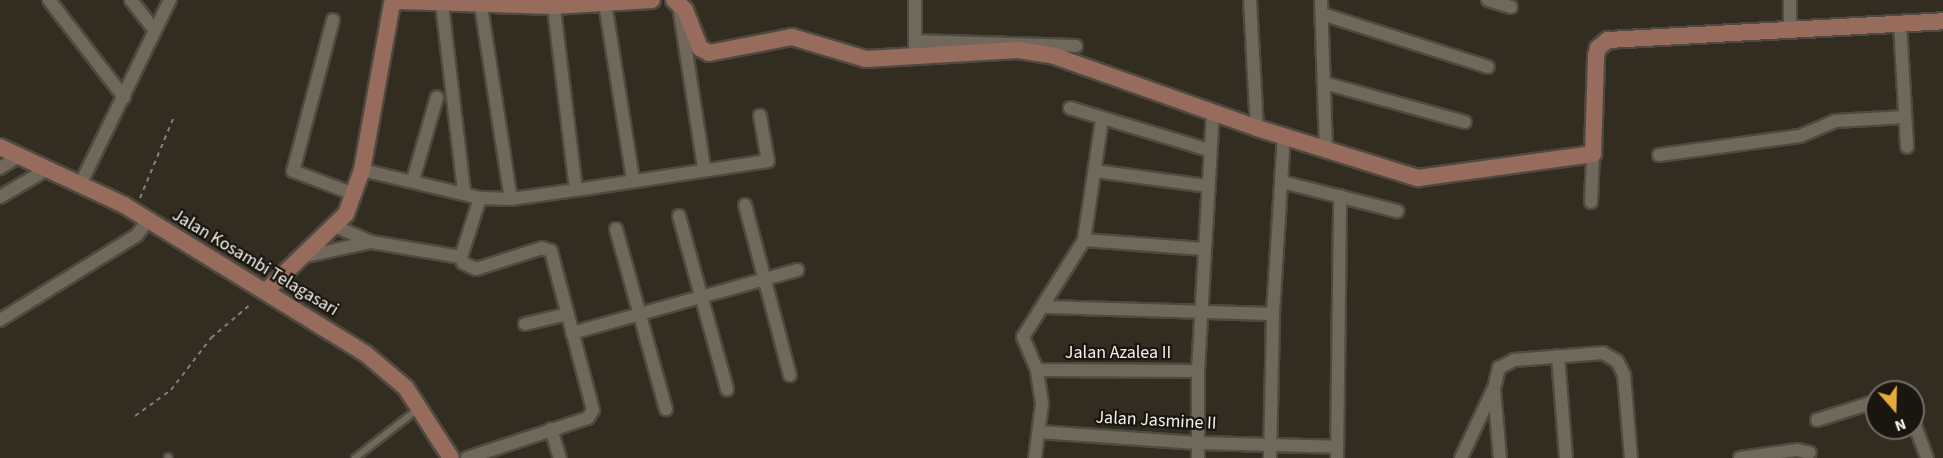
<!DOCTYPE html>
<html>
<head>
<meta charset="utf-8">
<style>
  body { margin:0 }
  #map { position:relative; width:1943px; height:458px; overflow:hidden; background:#332d21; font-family:"Source Sans 3",sans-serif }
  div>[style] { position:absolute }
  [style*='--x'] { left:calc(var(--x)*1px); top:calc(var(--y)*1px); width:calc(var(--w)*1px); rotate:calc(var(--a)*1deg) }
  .path>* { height:2px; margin-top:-1px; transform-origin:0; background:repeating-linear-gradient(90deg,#847e74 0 4.5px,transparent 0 9px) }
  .roads { filter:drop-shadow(2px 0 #4f4a40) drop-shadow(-2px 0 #4f4a40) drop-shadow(0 2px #4f4a40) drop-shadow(0 -2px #4f4a40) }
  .lane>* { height:6px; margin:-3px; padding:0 3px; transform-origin:3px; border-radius:3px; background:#70695b }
  .street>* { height:12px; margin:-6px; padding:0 6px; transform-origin:6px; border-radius:6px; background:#70695b }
  .secondary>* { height:16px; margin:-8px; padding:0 8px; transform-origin:8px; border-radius:8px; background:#976c5d }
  span { translate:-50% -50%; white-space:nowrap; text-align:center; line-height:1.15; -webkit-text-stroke:4.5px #191610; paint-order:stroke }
  .street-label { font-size:18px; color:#f5f0e9 }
  .north { position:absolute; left:1865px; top:380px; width:60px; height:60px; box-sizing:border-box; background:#191610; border:2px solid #716d67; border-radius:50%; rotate:160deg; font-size:16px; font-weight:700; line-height:24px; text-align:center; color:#f5f0e9 }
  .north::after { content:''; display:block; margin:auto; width:21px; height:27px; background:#e7ac37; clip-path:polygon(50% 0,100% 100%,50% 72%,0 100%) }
</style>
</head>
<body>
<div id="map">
  <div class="path">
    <i style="--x:140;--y:198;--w:86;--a:-67.3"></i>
    <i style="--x:135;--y:416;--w:44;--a:-35.8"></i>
    <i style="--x:171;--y:390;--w:66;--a:-52.4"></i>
    <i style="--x:211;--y:338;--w:54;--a:-40.5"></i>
  </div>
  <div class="roads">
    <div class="lane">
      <i style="--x:168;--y:457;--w:1;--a:45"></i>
      <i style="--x:355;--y:458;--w:80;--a:-37.9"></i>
    </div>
    <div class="street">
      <i style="--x:49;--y:0;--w:123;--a:52.3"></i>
      <i style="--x:131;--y:0;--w:39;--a:52"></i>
      <i style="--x:553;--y:0;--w:191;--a:83.1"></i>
      <i style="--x:1250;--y:0;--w:128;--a:86.9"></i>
      <i style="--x:1321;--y:0;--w:150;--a:88.1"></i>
      <i style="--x:1488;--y:0;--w:24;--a:17"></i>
      <i style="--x:1790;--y:0;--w:27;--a:90"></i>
      <i style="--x:605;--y:3;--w:179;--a:81"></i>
      <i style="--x:442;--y:4;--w:189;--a:83.3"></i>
      <i style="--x:481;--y:6;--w:195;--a:81.2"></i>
      <i style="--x:679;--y:6;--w:164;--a:81.2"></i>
      <i style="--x:1322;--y:14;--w:174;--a:17.7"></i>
      <i style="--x:333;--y:20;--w:156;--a:104.8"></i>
      <i style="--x:293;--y:171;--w:65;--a:20.7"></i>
      <i style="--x:1900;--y:24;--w:123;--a:86.7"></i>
      <i style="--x:915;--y:41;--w:41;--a:-90"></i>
      <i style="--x:915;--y:55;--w:14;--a:-90"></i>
      <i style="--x:915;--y:41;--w:161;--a:1.8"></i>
      <i style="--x:1324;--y:83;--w:146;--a:15.5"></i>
      <i style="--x:1070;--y:108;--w:145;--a:16.8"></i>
      <i style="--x:1659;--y:155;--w:142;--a:-7.7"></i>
      <i style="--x:1800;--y:136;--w:38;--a:-23"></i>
      <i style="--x:1835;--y:121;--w:70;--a:-3.3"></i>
      <i style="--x:0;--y:168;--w:25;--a:-32"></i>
      <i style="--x:362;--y:170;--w:121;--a:13.3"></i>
      <i style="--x:480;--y:198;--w:31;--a:2"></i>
      <i style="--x:511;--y:199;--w:66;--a:-7.9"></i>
      <i style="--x:576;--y:190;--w:194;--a:-8.6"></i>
      <i style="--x:768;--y:161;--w:46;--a:-100.1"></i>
      <i style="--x:1095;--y:171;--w:114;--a:7.6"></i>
      <i style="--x:413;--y:180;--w:86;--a:-73.9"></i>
      <i style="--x:1282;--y:182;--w:119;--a:14.2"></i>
      <i style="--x:81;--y:183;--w:203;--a:-64.1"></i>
      <i style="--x:0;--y:197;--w:57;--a:-30.6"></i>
      <i style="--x:1591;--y:202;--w:48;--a:-87.6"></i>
      <i style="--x:745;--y:205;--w:176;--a:75.2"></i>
      <i style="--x:679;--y:216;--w:180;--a:74.5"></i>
      <i style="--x:337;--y:227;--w:37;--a:24"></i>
      <i style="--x:371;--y:242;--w:91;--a:9.5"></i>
      <i style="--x:616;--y:229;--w:187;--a:74.5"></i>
      <i style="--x:1084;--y:240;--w:120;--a:4.3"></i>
      <i style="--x:302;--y:257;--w:71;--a:-12.3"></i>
      <i style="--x:1045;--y:307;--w:228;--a:1.8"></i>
      <i style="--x:0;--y:320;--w:161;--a:-31.8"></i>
      <i style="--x:137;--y:235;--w:19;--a:-54"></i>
      <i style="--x:525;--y:324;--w:44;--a:-13.1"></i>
      <i style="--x:572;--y:333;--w:234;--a:-15.6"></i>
      <i style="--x:1558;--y:356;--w:102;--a:85.5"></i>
      <i style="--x:1037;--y:370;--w:161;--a:0.4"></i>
      <i style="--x:1817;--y:420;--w:63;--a:-17.6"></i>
      <i style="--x:1913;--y:420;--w:40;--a:69.8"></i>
      <i style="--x:551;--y:429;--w:30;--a:73"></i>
      <i style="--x:1039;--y:432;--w:159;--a:4"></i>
      <i style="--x:1198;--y:443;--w:139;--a:1.6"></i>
      <i style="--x:467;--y:458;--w:127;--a:-18.3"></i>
      <i style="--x:588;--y:418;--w:9;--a:-58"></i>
      <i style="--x:593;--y:410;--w:164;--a:-104.8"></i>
      <i style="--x:551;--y:251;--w:9;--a:-162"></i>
      <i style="--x:542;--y:248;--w:69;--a:162.3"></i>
      <i style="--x:476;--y:269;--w:14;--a:-155"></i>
      <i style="--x:463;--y:263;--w:6;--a:-108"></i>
      <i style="--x:461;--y:257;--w:62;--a:-72.1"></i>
      <i style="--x:1035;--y:458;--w:55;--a:-82.7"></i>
      <i style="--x:1042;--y:403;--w:33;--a:-99"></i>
      <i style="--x:1037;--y:370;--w:36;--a:-113"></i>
      <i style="--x:1023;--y:337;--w:115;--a:-57.8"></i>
      <i style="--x:1084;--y:240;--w:122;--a:-81.5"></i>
      <i style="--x:1198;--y:458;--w:87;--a:-90"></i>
      <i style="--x:1198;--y:371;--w:258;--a:-86.7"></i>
      <i style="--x:1270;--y:458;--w:144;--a:-88.8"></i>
      <i style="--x:1273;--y:314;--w:178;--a:-86.5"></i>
      <i style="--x:1337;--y:458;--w:262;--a:-89.3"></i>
      <i style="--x:1461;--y:458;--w:75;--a:-64.8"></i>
      <i style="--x:1500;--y:458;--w:69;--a:-95"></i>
      <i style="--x:1494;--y:389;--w:22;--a:-77"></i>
      <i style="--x:1499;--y:368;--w:17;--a:-28"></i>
      <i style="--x:1514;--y:360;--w:89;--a:-4.5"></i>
      <i style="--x:1603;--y:353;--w:16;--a:30"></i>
      <i style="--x:1617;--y:361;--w:16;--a:63"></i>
      <i style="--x:1624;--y:375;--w:83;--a:85.2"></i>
      <i style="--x:1740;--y:458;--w:58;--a:-8"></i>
      <i style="--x:1797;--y:450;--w:13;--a:13"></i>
    </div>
    <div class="secondary">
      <i style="--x:674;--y:0;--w:15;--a:42"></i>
      <i style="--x:685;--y:10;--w:41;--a:68.5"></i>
      <i style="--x:700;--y:48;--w:10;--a:29"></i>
      <i style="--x:709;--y:53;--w:85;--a:-10.9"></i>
      <i style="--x:792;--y:37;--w:77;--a:16.6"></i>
      <i style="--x:866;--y:59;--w:152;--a:-3.4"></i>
      <i style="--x:1018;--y:50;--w:36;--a:9"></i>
      <i style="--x:1054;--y:56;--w:215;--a:19.5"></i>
      <i style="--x:1257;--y:128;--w:169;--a:17.3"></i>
      <i style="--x:1418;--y:178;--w:177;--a:-7.8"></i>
      <i style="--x:1593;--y:154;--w:98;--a:-88.2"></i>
      <i style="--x:1596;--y:56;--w:8;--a:-76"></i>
      <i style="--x:1598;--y:48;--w:13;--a:-39"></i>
      <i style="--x:1608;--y:40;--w:336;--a:-3.2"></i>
      <i style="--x:0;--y:147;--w:137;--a:25.1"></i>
      <i style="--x:124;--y:205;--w:284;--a:31.6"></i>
      <i style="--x:366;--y:354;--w:52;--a:40.4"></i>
      <i style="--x:406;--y:388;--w:83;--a:57.3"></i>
      <i style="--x:266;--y:291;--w:111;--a:-43.9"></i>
      <i style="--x:346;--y:214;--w:47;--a:-70"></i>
      <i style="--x:362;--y:170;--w:169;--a:-79.8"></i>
      <i style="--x:392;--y:4;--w:8;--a:-23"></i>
      <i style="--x:399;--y:1;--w:154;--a:1.9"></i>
      <i style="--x:553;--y:6;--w:99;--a:-3.5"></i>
    </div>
  </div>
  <div class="street-label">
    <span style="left:255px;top:263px;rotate:31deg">Jalan Kosambi Telagasari</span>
    <span style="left:1118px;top:353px">Jalan Azalea II</span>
    <span style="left:1156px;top:421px;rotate:3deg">Jalan Jasmine II</span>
  </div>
  <div class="north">N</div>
</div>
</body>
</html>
